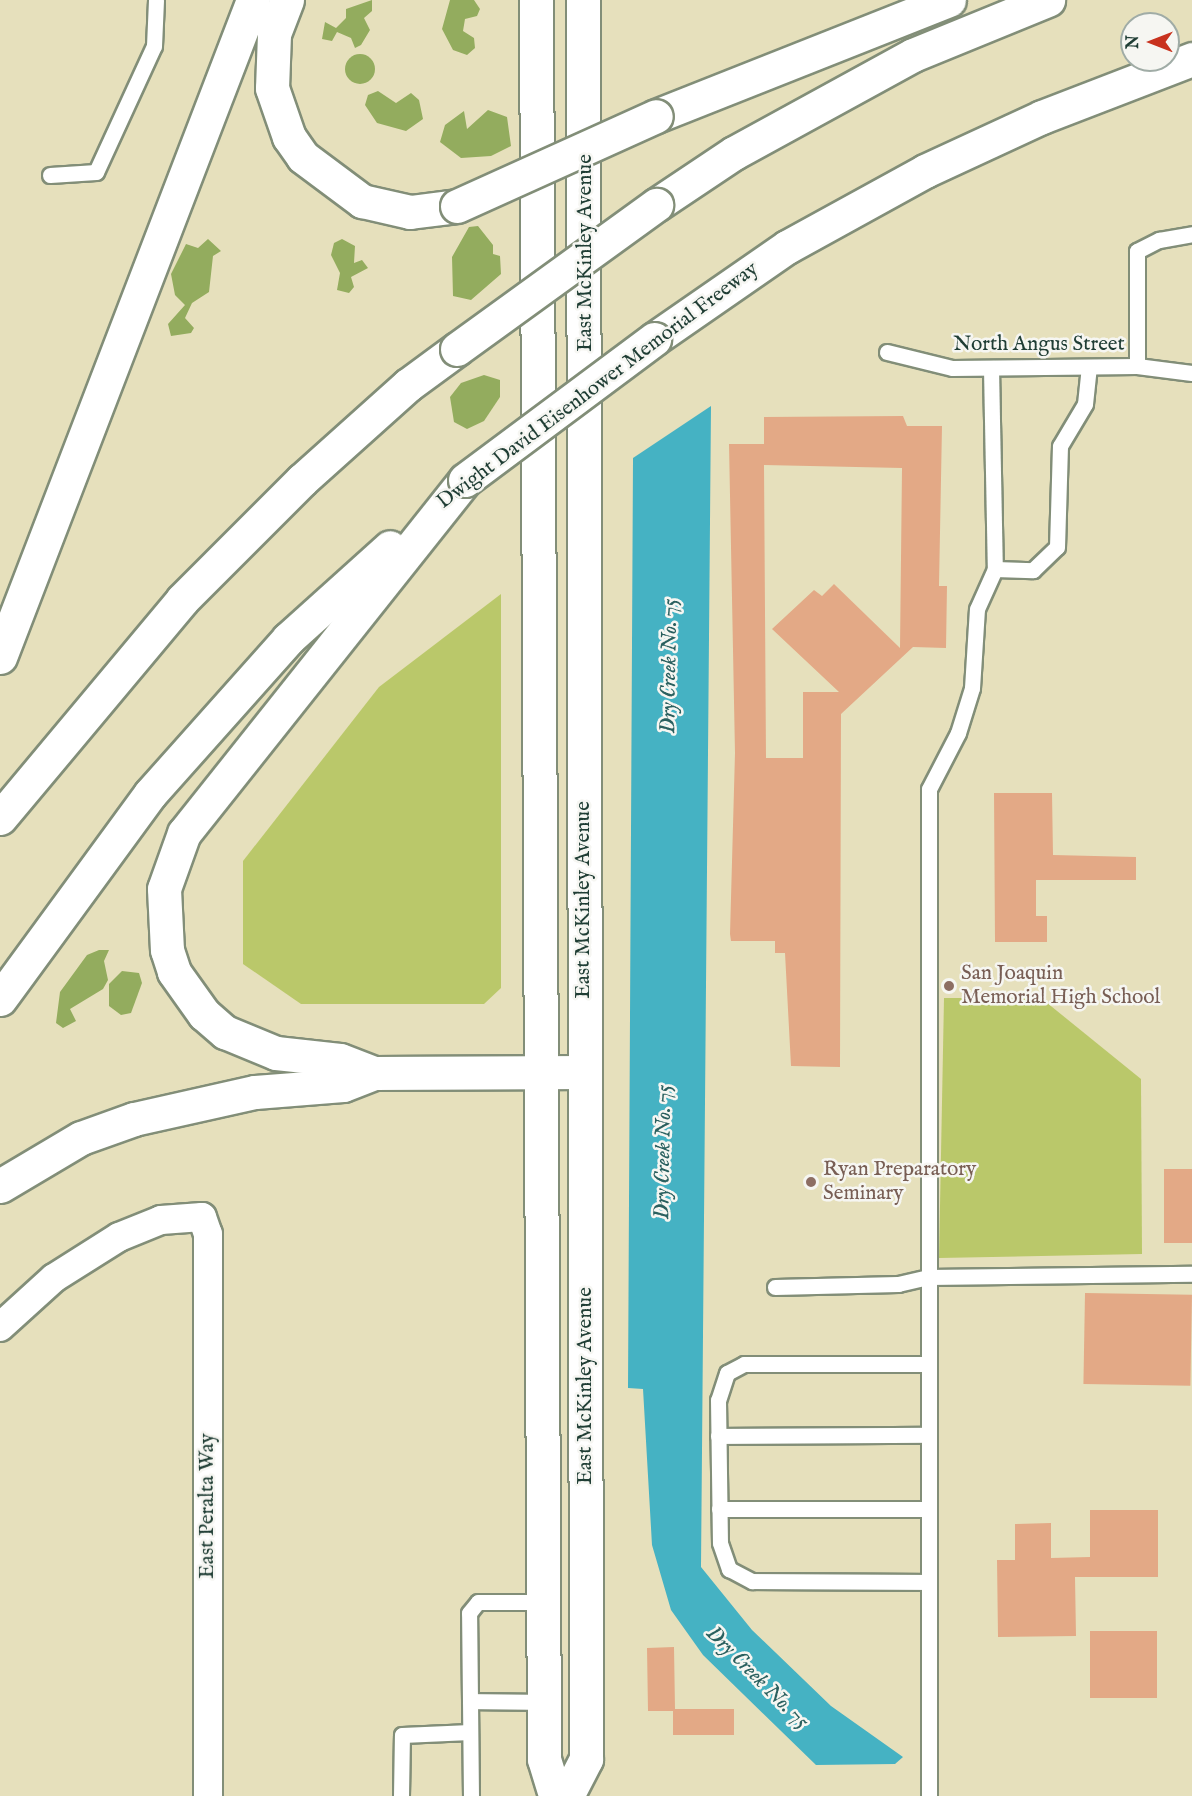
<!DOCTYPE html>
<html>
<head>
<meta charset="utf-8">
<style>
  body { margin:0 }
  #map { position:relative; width:1192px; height:1796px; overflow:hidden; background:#e6e0bc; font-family:"IM FELL English",serif }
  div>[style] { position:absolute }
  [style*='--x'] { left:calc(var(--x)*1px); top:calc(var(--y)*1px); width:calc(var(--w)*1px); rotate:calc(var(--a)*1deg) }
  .green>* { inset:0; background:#bac86a }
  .forest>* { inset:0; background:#93ac5e }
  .round { border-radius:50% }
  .water>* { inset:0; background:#45b2c3 }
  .building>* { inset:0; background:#e3a986; transform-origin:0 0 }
  .roads { filter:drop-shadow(2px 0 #828e78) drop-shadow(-2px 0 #828e78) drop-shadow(0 2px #828e78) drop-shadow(0 -2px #828e78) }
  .service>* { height:15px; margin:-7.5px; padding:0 7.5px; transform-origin:7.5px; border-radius:7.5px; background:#fff }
  .minor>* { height:28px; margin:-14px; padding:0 14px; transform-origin:14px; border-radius:14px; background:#fff }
  .secondary>* { height:33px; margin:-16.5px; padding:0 16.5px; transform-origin:16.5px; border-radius:16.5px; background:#fff }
  .motorway>* { height:33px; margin:-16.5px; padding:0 16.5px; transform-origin:16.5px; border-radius:16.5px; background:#fff }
  .bridges { filter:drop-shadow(2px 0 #828e78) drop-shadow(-2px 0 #828e78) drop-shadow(0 2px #828e78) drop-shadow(0 -2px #828e78) }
  .motorway-bridge>* { height:33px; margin:-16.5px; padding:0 16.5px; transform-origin:16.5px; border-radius:16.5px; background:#fff }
  .dots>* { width:16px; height:16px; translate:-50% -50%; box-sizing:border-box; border:3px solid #f6f6f2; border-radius:50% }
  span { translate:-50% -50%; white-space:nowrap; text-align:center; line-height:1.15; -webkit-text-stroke:5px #f6f6f2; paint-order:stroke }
  .street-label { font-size:21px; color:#1f3d34 }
  .education-label { font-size:21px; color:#785e54 }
  .left { translate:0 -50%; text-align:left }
  .water-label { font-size:22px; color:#2a605f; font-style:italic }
  .north { position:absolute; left:1120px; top:12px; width:60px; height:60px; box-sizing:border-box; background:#f6f6f2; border:2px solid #a0aca6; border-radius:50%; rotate:270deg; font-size:16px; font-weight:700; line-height:24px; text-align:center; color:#1f3d34 }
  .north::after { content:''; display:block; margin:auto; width:21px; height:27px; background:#c8321e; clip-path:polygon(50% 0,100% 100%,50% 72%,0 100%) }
</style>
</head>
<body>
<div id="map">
  <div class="green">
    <i style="clip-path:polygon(501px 594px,501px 988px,484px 1004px,301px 1004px,243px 964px,243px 861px,379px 687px)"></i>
    <i style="clip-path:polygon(944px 998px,1041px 998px,1141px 1079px,1142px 1254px,939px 1258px)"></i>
  </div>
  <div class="forest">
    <i style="clip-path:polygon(372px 0,372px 11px,364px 18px,370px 30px,361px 45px,355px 48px,351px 38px,337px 32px,332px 41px,322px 39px,325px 22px,336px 28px,346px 18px,346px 9px)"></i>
    <i style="clip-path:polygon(450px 0,474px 0,480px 9px,477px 16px,465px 19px,463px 31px,474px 38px,475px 48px,467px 55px,453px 50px,442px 29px)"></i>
    <i class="round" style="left:345px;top:54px;width:30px;height:30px"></i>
    <i style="clip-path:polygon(378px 91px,396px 103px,411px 93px,419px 100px,423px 119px,406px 131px,377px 123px,365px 105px,368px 95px)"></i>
    <i style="clip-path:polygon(488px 110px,507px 117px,511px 146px,491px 156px,461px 158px,440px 142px,445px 125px,464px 111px,467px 129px)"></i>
    <i style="clip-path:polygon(478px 226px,493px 245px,493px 254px,500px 256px,501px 274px,471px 300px,453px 296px,452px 257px,469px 227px)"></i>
    <i style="clip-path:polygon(208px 239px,221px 251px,213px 256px,209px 292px,192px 303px,185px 318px,194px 328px,191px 333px,171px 336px,168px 324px,185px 305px,175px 295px,171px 274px,186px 244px,198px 248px)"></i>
    <i style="clip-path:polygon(342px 239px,355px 246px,354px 263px,362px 260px,368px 268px,351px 277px,354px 287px,349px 293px,337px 290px,340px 273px,331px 255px,334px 243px)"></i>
    <i style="clip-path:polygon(484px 375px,500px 380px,500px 397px,484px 421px,467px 429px,454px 422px,450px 397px,461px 383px)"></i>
    <i style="clip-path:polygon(99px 950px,109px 950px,104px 961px,108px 980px,103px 989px,70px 1009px,76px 1021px,63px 1028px,56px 1023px,60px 992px,87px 955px)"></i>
    <i style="clip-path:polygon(122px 971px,139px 973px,142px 983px,131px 1013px,121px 1015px,109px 1006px,109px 984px)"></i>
  </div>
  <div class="water">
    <i style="clip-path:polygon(711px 406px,701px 1567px,752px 1630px,831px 1706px,903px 1757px,895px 1764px,816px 1765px,703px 1655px,671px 1610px,652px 1545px,643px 1389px,628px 1388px,633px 458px)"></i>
  </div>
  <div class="building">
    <i style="clip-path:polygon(evenodd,903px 416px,907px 426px,942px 426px,939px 586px,947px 586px,946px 648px,913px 647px,841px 714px,840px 1067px,791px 1066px,785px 953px,775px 953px,775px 941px,731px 941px,730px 934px,735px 753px,729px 444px,764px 444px,764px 417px,903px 416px,764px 465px,902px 468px,900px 648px,834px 584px,822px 596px,814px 590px,772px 629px,839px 692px,803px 692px,803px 758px,766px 758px,764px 465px)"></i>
    <i style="clip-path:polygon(994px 793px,1052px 793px,1053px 855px,1136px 857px,1136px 880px,1036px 880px,1036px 916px,1047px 916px,1047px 942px,995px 942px)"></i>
    <i style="left:1164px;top:1169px;width:28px;height:74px"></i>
    <i style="left:1085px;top:1293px;width:107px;height:91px;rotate:1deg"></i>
    <i style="clip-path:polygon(1090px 1510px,1158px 1510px,1158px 1577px,1075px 1577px,1076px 1636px,998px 1637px,997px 1560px,1015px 1560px,1015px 1524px,1051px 1523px,1051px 1558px,1090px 1557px)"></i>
    <i style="left:1090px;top:1631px;width:67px;height:67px"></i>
    <i style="clip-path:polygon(674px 1647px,675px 1709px,734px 1709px,734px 1735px,673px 1735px,673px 1711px,648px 1711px,647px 1648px)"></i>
  </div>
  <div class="roads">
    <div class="service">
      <i style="--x:50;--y:175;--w:46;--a:-3.7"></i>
      <i style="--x:96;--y:172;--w:139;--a:-65.3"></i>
      <i style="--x:154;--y:46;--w:46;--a:-87.5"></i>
      <i style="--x:887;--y:352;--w:67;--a:13.8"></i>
      <i style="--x:952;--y:368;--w:185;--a:-0.6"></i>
      <i style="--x:1137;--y:366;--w:55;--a:7.3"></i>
      <i style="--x:1137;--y:366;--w:115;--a:-90"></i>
      <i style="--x:1137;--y:251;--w:25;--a:-27"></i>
      <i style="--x:1159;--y:240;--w:34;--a:-10"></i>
      <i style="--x:991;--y:368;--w:201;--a:88.9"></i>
      <i style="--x:775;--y:1287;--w:123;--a:-1.4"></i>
      <i style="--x:898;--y:1284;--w:31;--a:-13"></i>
      <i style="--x:928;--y:1277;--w:264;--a:-0.7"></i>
      <i style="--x:928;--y:1364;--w:184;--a:180"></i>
      <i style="--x:744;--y:1364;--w:19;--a:152"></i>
      <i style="--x:727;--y:1373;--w:28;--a:108"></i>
      <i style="--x:718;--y:1400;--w:143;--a:89.2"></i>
      <i style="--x:720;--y:1543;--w:28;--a:71"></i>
      <i style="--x:729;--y:1569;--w:26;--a:28"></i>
      <i style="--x:752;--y:1581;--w:177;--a:0.3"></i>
      <i style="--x:718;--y:1436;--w:210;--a:-0.3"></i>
      <i style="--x:719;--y:1509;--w:209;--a:0"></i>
      <i style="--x:470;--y:1701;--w:73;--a:0.8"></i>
      <i style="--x:401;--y:1796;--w:61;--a:-89.1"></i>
      <i style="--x:402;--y:1735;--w:68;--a:-2.5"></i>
      <i style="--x:471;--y:1796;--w:183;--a:-90.6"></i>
      <i style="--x:469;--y:1613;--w:14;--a:-51"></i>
      <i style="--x:478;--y:1602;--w:65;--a:0"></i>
      <i style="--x:929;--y:1796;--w:1007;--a:-90"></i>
      <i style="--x:929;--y:789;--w:63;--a:-62.6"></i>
      <i style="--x:958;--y:733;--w:47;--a:-72.7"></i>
      <i style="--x:972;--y:688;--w:79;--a:-86.4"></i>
      <i style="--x:977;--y:609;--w:44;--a:-65.8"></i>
      <i style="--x:995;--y:569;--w:38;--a:2"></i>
      <i style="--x:1033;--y:570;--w:33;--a:-44"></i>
      <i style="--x:1057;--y:547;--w:101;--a:-88.3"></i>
      <i style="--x:1060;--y:446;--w:49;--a:-59.2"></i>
      <i style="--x:1085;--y:404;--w:37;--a:-84"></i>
    </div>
    <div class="minor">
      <i style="--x:0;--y:1327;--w:73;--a:-42.2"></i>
      <i style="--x:54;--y:1278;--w:77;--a:-32.2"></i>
      <i style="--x:119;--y:1237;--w:45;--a:-22"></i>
      <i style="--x:161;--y:1220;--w:41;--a:-4.2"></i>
      <i style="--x:202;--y:1217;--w:18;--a:71"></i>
      <i style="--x:208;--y:1234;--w:562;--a:90"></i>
    </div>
    <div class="secondary">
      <i style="--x:536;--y:0;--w:1759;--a:89.74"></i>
      <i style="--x:544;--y:1759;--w:39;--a:73"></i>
      <i style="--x:567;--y:1796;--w:42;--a:-62.8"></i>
      <i style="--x:586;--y:1759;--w:1759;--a:-90.1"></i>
    </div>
    <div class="motorway">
      <i style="--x:287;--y:0;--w:36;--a:111"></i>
      <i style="--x:274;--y:34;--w:54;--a:92.1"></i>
      <i style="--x:272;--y:88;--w:52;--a:70.9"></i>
      <i style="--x:289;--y:137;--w:24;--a:55"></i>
      <i style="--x:303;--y:157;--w:74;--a:36.7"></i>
      <i style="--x:362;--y:201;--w:49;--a:12.9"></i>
      <i style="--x:410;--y:212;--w:47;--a:-7.3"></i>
      <i style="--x:656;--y:116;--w:315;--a:-21.6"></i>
      <i style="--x:656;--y:205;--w:94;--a:-33.7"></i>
      <i style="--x:734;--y:153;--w:204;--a:-28.7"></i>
      <i style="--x:913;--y:55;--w:146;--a:-22.2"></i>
      <i style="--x:654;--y:339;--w:162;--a:-34.7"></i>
      <i style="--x:787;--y:247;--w:158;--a:-28.8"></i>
      <i style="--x:925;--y:171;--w:129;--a:-24.8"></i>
      <i style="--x:1042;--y:117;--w:161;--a:-21.1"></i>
      <i style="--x:465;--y:480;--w:451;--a:128.5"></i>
      <i style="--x:184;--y:833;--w:59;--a:109.7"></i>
      <i style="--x:164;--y:889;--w:61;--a:87.2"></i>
      <i style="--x:167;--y:950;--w:23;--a:72"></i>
      <i style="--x:174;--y:972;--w:52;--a:54.5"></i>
      <i style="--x:204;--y:1014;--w:28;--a:41"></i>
      <i style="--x:225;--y:1032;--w:55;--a:22.4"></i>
      <i style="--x:276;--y:1053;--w:64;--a:6.2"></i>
      <i style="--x:340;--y:1060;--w:36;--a:21"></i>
      <i style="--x:374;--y:1073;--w:211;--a:-0.3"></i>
      <i style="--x:0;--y:657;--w:704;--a:-68.94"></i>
      <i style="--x:0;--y:818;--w:284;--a:-50.1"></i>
      <i style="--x:182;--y:600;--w:170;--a:-45"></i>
      <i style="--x:302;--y:480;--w:142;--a:-41.9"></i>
      <i style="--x:408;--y:385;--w:61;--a:-36.3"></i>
      <i style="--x:0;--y:999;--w:254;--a:-53.8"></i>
      <i style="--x:150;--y:794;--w:208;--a:-48.3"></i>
      <i style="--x:288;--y:639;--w:137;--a:-42"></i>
      <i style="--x:0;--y:1186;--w:94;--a:-30.7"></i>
      <i style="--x:81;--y:1138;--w:56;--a:-19.7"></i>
      <i style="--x:134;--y:1119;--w:124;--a:-12.6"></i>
      <i style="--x:255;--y:1092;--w:88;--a:-4.5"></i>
      <i style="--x:343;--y:1085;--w:33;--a:-21"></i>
    </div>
  </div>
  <div class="bridges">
    <div class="motorway-bridge">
      <i style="--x:457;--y:206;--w:218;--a:-24.3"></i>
      <i style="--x:457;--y:349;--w:246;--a:-35.9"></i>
      <i style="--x:465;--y:480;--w:236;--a:-36.7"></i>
    </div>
  </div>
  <div class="dots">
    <i style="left:949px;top:986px;background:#8d6e63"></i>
    <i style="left:811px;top:1182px;background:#8d6e63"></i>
  </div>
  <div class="street-label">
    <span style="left:586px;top:253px;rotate:-90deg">East McKinley Avenue</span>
    <span style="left:1039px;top:345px">North Angus Street</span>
    <span style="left:598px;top:386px;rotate:-37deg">Dwight David Eisenhower Memorial Freeway</span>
    <span style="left:584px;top:900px;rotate:-90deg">East McKinley Avenue</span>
    <span style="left:586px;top:1386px;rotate:-90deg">East McKinley Avenue</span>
    <span style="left:208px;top:1506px;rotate:-90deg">East Peralta Way</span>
  </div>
  <div class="education-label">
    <span class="left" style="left:961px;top:986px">San Joaquin<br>Memorial High School</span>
    <span class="left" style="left:823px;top:1182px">Ryan Preparatory<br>Seminary</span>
  </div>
  <div class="water-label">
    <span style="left:670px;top:666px;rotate:-89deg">Dry Creek No. 75</span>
    <span style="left:664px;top:1152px;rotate:-89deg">Dry Creek No. 75</span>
    <span style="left:757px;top:1678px;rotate:45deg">Dry Creek No. 75</span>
  </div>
  <div class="north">N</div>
</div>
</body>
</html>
